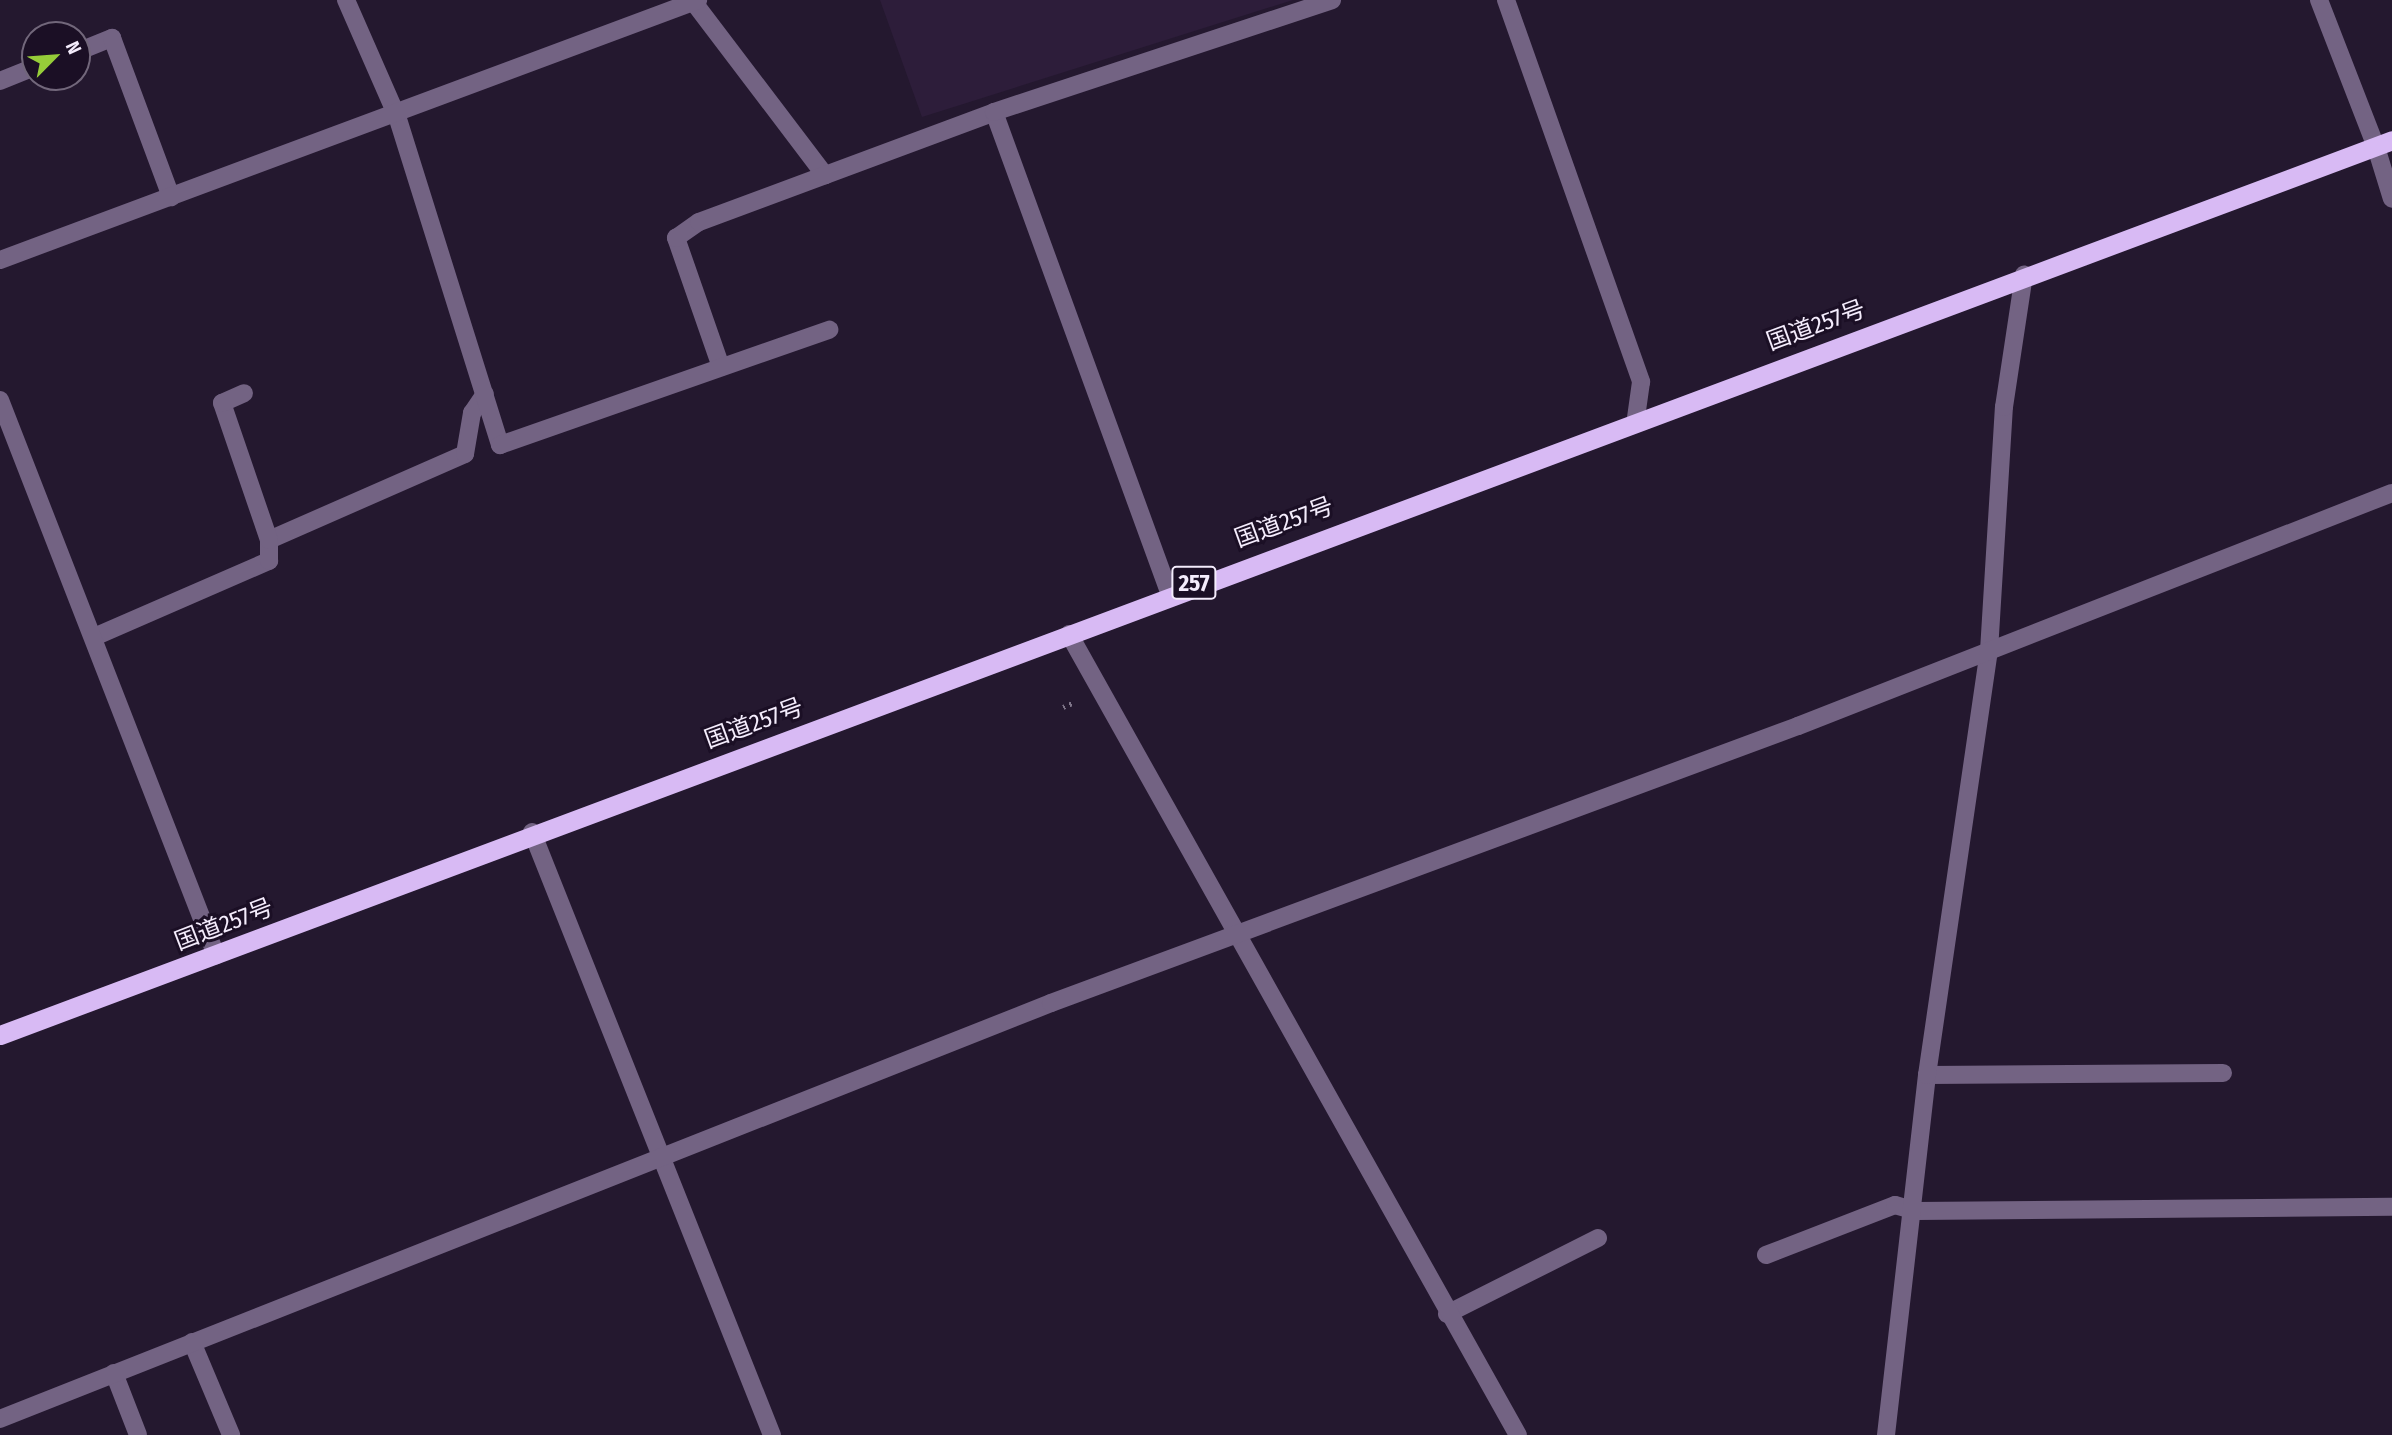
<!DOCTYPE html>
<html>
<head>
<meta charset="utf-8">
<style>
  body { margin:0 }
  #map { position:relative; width:2392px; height:1435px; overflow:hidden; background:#24182f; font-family:"Fira Sans Condensed","Noto Sans JP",sans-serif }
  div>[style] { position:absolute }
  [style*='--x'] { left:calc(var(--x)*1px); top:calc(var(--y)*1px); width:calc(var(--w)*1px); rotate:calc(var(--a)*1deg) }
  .built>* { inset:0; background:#2d1d3a }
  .path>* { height:4.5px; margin-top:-2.25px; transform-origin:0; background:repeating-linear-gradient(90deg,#7e7488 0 2px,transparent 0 7px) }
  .service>* { height:18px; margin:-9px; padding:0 9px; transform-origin:9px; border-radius:9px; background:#736383 }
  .minor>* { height:18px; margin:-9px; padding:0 9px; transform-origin:9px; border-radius:9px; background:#736383 }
  .tertiary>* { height:18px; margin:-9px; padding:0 9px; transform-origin:9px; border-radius:9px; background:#736383 }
  .trunk>* { height:19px; margin:-9.5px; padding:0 9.5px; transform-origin:9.5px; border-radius:9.5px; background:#d8baf4 }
  span { translate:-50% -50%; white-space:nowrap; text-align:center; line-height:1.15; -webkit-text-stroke:6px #1b0f25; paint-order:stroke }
  .shield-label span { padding:2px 5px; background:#1b0f25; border:2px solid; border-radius:5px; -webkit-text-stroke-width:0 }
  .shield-label { font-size:23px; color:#f4ecfc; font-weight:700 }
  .street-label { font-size:24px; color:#f4ecfc }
  .north { position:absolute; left:21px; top:21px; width:70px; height:70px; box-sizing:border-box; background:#1b0f25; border:2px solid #72677b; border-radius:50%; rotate:65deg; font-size:19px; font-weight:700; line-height:28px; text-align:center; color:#f4ecfc }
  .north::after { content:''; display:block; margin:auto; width:24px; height:32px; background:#96cc39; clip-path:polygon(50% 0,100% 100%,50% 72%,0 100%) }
</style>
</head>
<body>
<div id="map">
  <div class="built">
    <i style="clip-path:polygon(880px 0,1293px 0,922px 117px)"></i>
  </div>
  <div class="path">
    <i style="--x:1063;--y:707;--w:13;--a:-23"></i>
  </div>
  <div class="service">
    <i style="--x:692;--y:0;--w:220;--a:52.8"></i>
    <i style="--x:721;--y:367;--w:137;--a:-109.2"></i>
    <i style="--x:676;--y:238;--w:28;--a:-35"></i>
    <i style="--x:699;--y:222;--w:315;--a:-20.4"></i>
    <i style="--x:269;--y:540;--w:214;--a:-23.7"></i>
    <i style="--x:465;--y:454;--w:42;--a:-80.3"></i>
    <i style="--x:472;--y:413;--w:23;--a:-56"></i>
    <i style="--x:94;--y:637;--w:191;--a:-23.5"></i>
    <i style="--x:269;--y:561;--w:21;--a:-90"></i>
    <i style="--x:269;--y:540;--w:145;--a:-108.9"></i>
    <i style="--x:222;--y:403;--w:24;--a:-24"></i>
    <i style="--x:1989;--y:651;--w:244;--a:-86.5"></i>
    <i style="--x:2004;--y:407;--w:134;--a:-81.4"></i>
    <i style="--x:1766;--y:1255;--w:138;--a:-21.2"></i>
    <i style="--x:1895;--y:1205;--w:22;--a:16"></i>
    <i style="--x:1447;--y:1314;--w:169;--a:-26.7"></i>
    <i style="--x:192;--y:1342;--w:101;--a:67.2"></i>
    <i style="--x:114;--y:1373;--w:66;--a:68.8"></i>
  </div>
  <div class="minor">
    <i style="--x:346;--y:0;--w:127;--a:66.3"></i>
    <i style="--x:397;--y:116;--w:345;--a:72.6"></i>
    <i style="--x:500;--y:445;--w:349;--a:-19.3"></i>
    <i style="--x:1506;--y:0;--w:405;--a:70.5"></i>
    <i style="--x:1641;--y:382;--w:36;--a:98"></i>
    <i style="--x:2319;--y:0;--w:158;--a:68.8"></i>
    <i style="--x:77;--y:52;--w:38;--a:-22"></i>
    <i style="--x:112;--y:38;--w:170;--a:69.6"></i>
    <i style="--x:0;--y:81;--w:38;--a:-22"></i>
    <i style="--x:0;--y:260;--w:745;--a:-20.43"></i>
    <i style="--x:0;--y:400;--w:596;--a:68.73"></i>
    <i style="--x:1169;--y:592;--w:511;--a:-110.03"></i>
    <i style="--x:994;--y:112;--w:356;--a:-18.3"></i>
    <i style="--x:532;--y:832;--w:649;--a:68.3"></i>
    <i style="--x:1927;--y:1075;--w:296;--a:-0.4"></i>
    <i style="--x:1916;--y:1211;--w:476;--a:-0.5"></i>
    <i style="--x:1886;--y:1435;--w:362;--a:-83.5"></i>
    <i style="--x:1927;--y:1075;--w:429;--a:-81.7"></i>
  </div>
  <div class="tertiary">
    <i style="--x:2376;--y:147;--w:54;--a:72.9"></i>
    <i style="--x:1069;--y:634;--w:918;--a:60.73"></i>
    <i style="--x:0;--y:1419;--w:1130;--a:-21.59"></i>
    <i style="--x:1051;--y:1003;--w:797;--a:-20.35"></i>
    <i style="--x:1798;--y:726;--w:638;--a:-21.42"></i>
  </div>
  <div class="trunk">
    <i style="--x:0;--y:1035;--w:2554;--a:-20.51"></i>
  </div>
  <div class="shield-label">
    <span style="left:1194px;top:583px">257</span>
  </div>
  <div class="street-label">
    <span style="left:1816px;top:326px;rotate:-20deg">国道257号</span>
    <span style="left:1284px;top:523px;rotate:-20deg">国道257号</span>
    <span style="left:754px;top:724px;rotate:-20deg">国道257号</span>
    <span style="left:224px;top:925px;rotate:-21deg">国道257号</span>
  </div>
  <div class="north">N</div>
</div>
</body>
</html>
